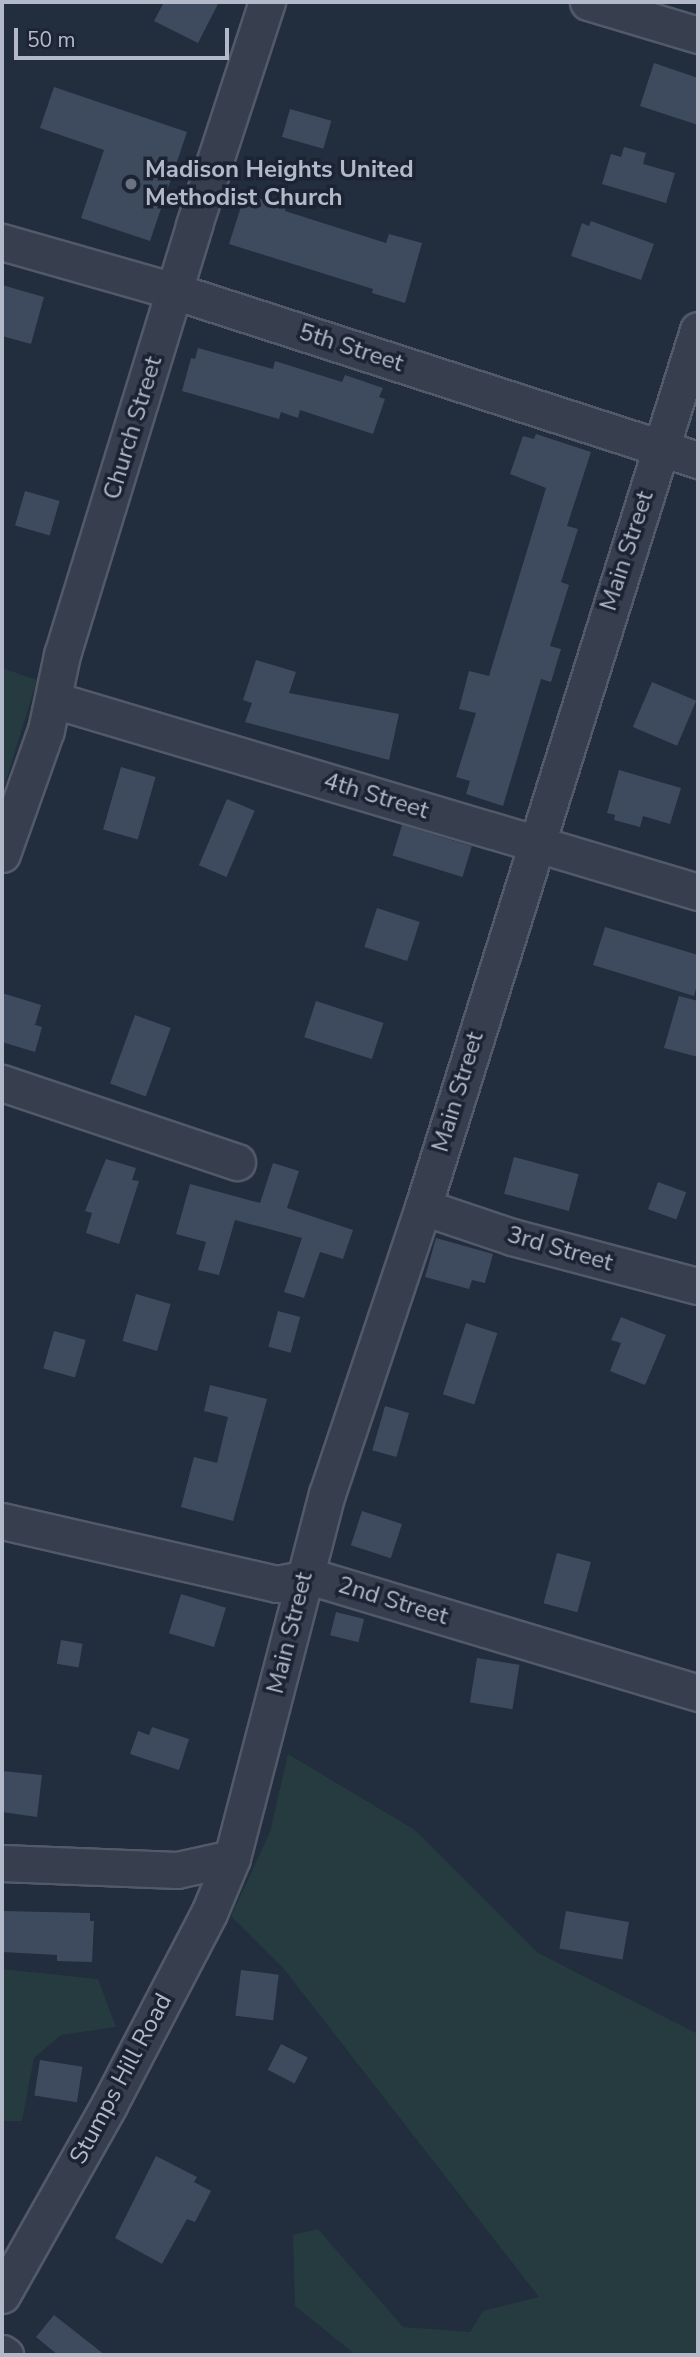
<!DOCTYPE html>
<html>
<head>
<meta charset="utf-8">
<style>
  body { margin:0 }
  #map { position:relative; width:700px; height:2357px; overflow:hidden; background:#222d3e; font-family:"Nunito Sans",sans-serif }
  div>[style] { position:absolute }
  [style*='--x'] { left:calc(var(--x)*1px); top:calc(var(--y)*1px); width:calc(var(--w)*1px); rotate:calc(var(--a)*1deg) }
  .green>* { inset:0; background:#253b3f }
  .building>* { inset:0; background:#3e4b5e; transform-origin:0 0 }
  .roads { filter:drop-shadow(2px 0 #525a69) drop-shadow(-2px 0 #525a69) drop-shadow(0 2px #525a69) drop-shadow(0 -2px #525a69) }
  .minor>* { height:35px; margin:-17.5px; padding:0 17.5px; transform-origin:17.5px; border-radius:17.5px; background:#373f4e }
  .dots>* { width:19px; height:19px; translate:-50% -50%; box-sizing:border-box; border:4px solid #1c2433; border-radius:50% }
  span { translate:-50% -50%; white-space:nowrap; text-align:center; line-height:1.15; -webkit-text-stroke:7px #1c2433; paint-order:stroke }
  .poi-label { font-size:24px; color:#b2bac9; font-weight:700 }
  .left { translate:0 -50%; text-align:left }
  .street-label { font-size:24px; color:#b2bac9 }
  .frame { position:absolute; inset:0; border:4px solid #b2bac9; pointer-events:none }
  .scale { position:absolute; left:14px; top:28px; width:215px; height:32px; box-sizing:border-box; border:4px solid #b2bac9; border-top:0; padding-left:9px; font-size:21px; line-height:24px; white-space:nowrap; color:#b2bac9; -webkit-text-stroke:5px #1c2433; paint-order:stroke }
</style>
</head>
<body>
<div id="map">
  <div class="green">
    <i style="clip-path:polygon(2px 668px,37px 680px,2px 794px)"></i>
    <i style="clip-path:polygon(288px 1754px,415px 1830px,538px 1953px,698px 2034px,698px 2355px,356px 2355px,295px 2306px,293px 2235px,318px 2229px,403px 2327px,470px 2332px,483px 2311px,539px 2297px,284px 1969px,231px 1916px,270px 1832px)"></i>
    <i style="clip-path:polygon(2px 1969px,98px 1979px,116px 2027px,61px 2035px,34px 2058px,22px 2121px,2px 2121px)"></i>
  </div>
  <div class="building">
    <i style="clip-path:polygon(164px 2px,219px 2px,198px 43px,154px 21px)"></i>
    <i style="clip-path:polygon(654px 63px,698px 78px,698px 125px,640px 106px)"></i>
    <i style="clip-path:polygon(54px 87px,187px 132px,150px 241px,81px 218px,104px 150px,40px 128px)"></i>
    <i style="left:290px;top:109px;width:43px;height:29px;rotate:16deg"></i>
    <i style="clip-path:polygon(624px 147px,646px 153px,643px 164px,675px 173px,666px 203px,602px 184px,611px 154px,621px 157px)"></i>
    <i style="clip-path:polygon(245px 194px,286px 207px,285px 211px,386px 243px,389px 234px,422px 243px,405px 303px,372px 293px,373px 289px,229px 244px)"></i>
    <i style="clip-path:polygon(591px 221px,654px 244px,641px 280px,571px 256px,582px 223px,589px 226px)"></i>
    <i style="clip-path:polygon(2px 285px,44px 297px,31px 344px,2px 336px)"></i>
    <i style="clip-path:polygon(198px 348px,273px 369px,275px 361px,342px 382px,345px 375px,383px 388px,379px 397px,385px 399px,373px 434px,300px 410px,298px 418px,281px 412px,279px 419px,182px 391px,191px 358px,195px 359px)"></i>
    <i style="clip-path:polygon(536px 434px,591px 452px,567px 526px,578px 529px,561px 582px,569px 585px,550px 646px,561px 649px,551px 682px,541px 679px,503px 806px,466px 794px,470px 781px,456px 777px,476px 713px,459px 709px,469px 671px,489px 676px,546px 488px,510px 474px,523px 436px,534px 439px)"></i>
    <i style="left:25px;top:491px;width:36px;height:36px;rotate:16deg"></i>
    <i style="clip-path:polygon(256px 660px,296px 672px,289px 693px,399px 714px,389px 760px,245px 722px,252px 703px,243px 700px)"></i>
    <i style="left:652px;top:682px;width:48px;height:49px;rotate:23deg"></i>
    <i style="left:121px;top:767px;width:36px;height:65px;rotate:16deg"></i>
    <i style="clip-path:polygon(619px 770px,681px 788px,670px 824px,643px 816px,640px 827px,614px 820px,615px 815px,607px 813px)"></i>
    <i style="left:227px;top:799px;width:30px;height:72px;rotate:23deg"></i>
    <i style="left:402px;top:825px;width:73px;height:32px;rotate:17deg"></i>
    <i style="left:377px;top:908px;width:45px;height:41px;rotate:18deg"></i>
    <i style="clip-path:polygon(605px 927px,698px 955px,698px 981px,694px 996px,593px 965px)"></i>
    <i style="clip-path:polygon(2px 993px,41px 1005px,35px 1025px,42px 1027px,35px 1052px,2px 1042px)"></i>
    <i style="clip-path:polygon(679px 996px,698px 1001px,698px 1057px,664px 1048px)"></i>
    <i style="left:316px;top:1001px;width:71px;height:38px;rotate:18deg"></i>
    <i style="left:135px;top:1015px;width:38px;height:73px;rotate:20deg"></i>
    <i style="left:514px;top:1157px;width:67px;height:38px;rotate:15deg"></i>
    <i style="clip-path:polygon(106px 1159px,136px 1168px,132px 1180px,139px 1181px,119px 1244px,86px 1233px,92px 1213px,85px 1211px)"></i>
    <i style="clip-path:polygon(273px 1163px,299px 1171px,287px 1208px,353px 1230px,343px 1259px,320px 1252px,304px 1298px,284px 1292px,302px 1238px,235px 1220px,219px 1275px,198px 1270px,206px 1242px,176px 1234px,190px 1184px,260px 1203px)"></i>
    <i style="left:658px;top:1182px;width:30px;height:29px;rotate:20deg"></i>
    <i style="clip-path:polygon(436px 1238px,493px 1254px,485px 1283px,472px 1280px,469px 1289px,425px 1277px)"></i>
    <i style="left:136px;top:1294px;width:36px;height:49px;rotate:16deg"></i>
    <i style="left:278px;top:1311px;width:23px;height:37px;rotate:15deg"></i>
    <i style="clip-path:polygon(621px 1317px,666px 1335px,645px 1385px,610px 1371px,621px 1343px,611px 1340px)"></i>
    <i style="left:466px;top:1323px;width:33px;height:75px;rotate:18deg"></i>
    <i style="left:54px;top:1331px;width:33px;height:39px;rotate:16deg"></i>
    <i style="clip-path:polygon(210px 1385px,267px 1399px,233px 1521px,181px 1507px,194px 1457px,217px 1463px,228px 1417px,204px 1411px)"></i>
    <i style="left:385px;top:1406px;width:25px;height:46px;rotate:16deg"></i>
    <i style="left:362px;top:1511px;width:42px;height:36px;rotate:18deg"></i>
    <i style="left:557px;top:1553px;width:35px;height:52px;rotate:15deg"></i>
    <i style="left:181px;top:1594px;width:47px;height:41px;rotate:17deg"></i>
    <i style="left:336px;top:1612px;width:29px;height:24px;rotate:14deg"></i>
    <i style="left:61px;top:1640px;width:22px;height:24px;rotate:10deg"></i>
    <i style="left:477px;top:1658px;width:43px;height:45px;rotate:9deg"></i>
    <i style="clip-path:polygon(152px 1727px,189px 1739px,179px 1770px,130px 1754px,138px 1731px,149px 1735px)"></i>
    <i style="clip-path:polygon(2px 1771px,42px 1775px,37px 1817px,2px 1812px)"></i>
    <i style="clip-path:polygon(2px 1911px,90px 1913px,90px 1921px,94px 1921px,92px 1962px,57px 1961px,57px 1955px,2px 1952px)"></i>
    <i style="left:566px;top:1911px;width:64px;height:38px;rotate:10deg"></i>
    <i style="left:241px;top:1970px;width:38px;height:46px;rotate:7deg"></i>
    <i style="left:281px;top:2044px;width:30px;height:29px;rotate:27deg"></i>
    <i style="left:40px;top:2060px;width:43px;height:36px;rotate:9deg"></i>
    <i style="clip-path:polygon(156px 2156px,197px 2177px,194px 2182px,211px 2191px,195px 2222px,187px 2219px,162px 2264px,115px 2238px)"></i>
    <i style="clip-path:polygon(54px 2315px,105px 2355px,58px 2355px,36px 2337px)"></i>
  </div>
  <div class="roads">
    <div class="minor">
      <i style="--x:588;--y:2;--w:115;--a:16.7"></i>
      <i style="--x:2;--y:242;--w:179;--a:15.9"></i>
      <i style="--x:174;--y:291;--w:551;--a:17.88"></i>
      <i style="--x:54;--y:700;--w:672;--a:16.6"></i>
      <i style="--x:2;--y:854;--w:132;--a:-70.5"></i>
      <i style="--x:46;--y:730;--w:77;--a:-78"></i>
      <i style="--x:62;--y:655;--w:450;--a:-72.9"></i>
      <i style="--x:194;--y:225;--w:235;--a:-71.9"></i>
      <i style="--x:2;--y:1083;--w:248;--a:18.6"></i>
      <i style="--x:423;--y:1207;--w:94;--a:18.6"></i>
      <i style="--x:512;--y:1237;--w:192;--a:14.8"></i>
      <i style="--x:2;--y:1521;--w:282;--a:12.9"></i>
      <i style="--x:277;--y:1584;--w:36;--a:-11"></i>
      <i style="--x:312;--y:1577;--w:403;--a:16.7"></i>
      <i style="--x:2;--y:1863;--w:175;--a:2.3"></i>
      <i style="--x:177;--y:1870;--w:56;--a:-12.3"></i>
      <i style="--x:2;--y:2295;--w:218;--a:-60.6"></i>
      <i style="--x:109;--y:2105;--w:216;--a:-62.5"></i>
      <i style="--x:209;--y:1913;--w:60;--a:-67.3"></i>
      <i style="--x:232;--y:1858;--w:376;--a:-75.4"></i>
      <i style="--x:327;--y:1494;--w:303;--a:-71.5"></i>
      <i style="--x:423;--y:1207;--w:919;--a:-72.59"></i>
      <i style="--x:2;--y:2353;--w:4;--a:34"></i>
    </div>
  </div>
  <div class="dots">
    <i style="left:131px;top:184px;background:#6b7280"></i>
  </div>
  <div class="poi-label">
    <span class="left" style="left:145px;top:184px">Madison Heights United<br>Methodist Church</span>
  </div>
  <div class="street-label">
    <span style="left:351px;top:348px;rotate:18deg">5th Street</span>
    <span style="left:133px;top:428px;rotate:-73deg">Church Street</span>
    <span style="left:627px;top:551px;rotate:-72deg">Main Street</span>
    <span style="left:376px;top:796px;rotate:17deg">4th Street</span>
    <span style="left:458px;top:1092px;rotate:-73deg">Main Street</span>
    <span style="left:560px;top:1249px;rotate:16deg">3rd Street</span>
    <span style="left:393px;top:1601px;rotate:17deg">2nd Street</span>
    <span style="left:290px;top:1633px;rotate:-76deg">Main Street</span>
    <span style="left:121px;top:2079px;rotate:-62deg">Stumps Hill Road</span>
  </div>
  <div class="frame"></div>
  <div class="scale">50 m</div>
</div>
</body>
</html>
